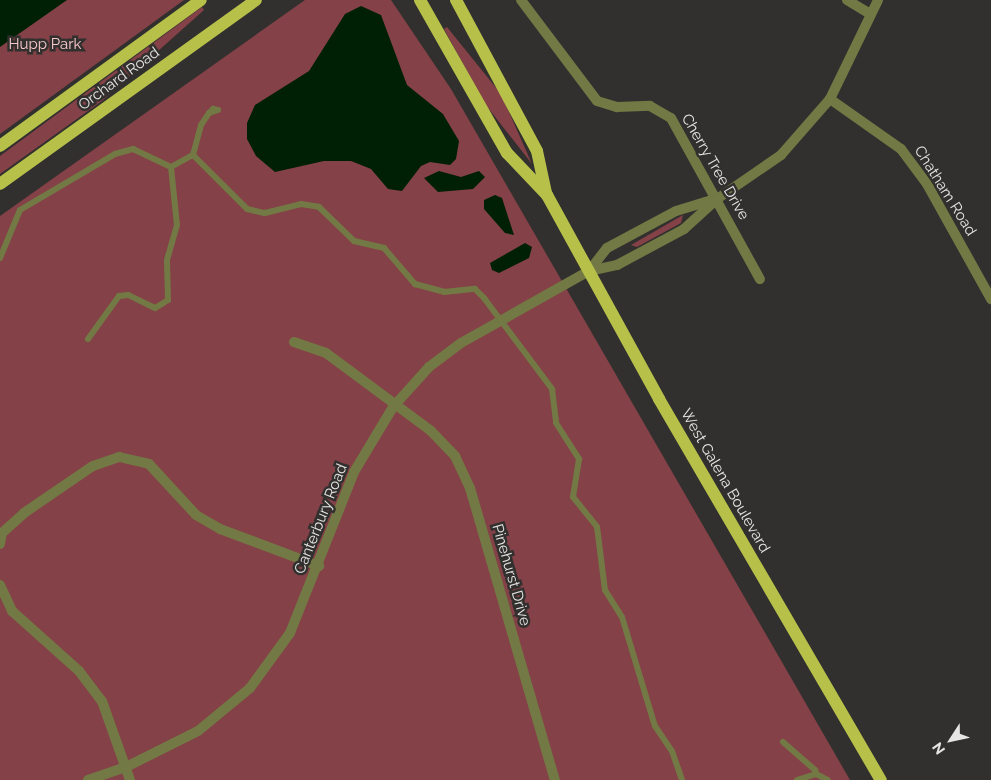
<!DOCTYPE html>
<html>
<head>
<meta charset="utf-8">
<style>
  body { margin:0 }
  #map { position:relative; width:991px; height:780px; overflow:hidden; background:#31302e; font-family:Raleway,sans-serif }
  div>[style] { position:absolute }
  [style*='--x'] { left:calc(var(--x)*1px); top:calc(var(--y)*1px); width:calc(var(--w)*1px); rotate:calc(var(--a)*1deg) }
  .green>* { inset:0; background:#844147 }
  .water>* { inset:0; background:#002005 }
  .service>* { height:6px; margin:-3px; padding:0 3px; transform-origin:3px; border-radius:3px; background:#737944 }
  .minor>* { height:10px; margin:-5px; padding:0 5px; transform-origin:5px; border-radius:5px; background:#737944 }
  .primary>* { height:12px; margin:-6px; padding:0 6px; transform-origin:6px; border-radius:6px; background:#b7c14a }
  span { translate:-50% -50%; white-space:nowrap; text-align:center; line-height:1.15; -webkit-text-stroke:5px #31302e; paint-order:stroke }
  .park-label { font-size:15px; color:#f8c8ca }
  .street-label { font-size:15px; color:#e7e6e4 }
  .north { position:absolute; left:926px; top:715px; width:50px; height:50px; -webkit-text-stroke:4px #31302e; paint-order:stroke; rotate:235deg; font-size:14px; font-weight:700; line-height:20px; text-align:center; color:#e7e6e4 }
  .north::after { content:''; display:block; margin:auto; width:18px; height:22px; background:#e7e6e4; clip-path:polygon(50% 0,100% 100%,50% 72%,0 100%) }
</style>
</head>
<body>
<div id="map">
  <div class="green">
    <i style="clip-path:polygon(0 0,184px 0,0 134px)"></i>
    <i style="clip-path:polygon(305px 0,391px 0,451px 89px,850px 780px,0 780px,0 216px)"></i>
    <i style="clip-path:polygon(202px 7px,204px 10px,102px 101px,0 174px,0 156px)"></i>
    <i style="clip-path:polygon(447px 27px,501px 94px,532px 164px,485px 104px,444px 29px)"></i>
    <i style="clip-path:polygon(683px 215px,681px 223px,637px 247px,631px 245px)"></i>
  </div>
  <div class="water">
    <i style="clip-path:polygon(0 0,67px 0,0 47px)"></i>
    <i style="clip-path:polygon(361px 6px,381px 15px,407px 85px,443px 114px,459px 141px,456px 159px,450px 165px,430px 162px,421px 166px,402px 191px,388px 189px,371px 169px,351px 161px,324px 161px,275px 172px,256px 156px,247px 139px,247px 123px,255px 105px,309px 71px,345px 14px)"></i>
    <i style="clip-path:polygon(439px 171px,461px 177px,479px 171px,485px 177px,473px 189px,438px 192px,424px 178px)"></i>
    <i style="clip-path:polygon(495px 195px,502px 198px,514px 235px,505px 233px,484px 209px,484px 200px)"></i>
    <i style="clip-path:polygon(525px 243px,532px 247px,529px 258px,499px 273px,492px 270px,490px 263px)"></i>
  </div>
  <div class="service">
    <i style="--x:193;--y:155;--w:76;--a:45"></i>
    <i style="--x:247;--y:209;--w:18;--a:13"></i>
    <i style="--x:265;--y:213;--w:37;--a:-14"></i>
    <i style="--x:301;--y:204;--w:18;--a:9"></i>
    <i style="--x:319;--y:207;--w:49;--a:44.2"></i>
    <i style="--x:354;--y:241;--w:31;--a:13"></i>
    <i style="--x:384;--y:248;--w:48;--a:49.3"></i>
    <i style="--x:415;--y:284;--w:30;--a:15"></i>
    <i style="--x:444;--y:292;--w:31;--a:-6"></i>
    <i style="--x:475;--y:289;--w:13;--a:45"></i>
    <i style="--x:484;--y:298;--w:114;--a:53.2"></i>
    <i style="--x:552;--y:389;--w:34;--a:83"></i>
    <i style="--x:556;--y:423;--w:43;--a:57.4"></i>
    <i style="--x:579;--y:459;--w:38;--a:99"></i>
    <i style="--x:573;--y:497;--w:38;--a:51"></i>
    <i style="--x:597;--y:527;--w:64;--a:82.8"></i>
    <i style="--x:605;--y:590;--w:32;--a:58"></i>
    <i style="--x:622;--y:617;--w:114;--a:73.2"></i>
    <i style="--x:655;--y:726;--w:30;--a:56"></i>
    <i style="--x:672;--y:751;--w:31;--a:71"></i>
    <i style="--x:171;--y:167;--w:25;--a:-29"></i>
    <i style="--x:193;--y:155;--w:31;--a:-75"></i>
    <i style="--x:201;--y:125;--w:14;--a:-56"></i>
    <i style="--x:209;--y:113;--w:6;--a:-45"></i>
    <i style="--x:213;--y:109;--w:5;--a:11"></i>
    <i style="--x:218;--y:110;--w:9;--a:162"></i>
    <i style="--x:0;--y:258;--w:52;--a:-67.4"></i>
    <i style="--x:20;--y:210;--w:110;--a:-30.5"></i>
    <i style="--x:115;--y:154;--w:19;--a:-16"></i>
    <i style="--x:133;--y:149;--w:42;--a:25.3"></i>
    <i style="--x:171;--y:167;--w:58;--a:84.1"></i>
    <i style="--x:177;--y:225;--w:36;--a:106"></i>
    <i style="--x:167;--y:260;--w:40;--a:88.6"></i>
    <i style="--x:168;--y:300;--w:15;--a:148"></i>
    <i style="--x:155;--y:308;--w:30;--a:-154"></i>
    <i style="--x:128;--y:295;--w:9;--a:174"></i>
    <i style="--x:119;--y:296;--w:53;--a:125.8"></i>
    <i style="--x:783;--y:742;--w:43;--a:41.2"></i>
    <i style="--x:815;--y:770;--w:4;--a:76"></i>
    <i style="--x:816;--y:774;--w:20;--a:162"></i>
    <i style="--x:816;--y:774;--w:13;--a:27"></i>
  </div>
  <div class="minor">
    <i style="--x:521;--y:0;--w:126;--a:53"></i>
    <i style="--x:597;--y:101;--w:21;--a:17"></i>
    <i style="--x:617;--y:107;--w:33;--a:-2"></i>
    <i style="--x:650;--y:106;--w:24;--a:30"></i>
    <i style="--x:671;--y:118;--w:184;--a:61.1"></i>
    <i style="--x:847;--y:0;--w:26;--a:31"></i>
    <i style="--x:830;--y:99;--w:87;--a:35.2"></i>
    <i style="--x:901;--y:149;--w:44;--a:53.4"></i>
    <i style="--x:927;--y:184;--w:132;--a:60.9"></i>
    <i style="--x:589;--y:271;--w:29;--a:-52"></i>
    <i style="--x:607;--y:248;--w:78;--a:-28.2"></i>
    <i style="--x:676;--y:211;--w:39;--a:-17"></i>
    <i style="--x:294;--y:342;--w:34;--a:19"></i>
    <i style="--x:326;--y:353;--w:131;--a:36.6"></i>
    <i style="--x:431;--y:431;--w:35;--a:46"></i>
    <i style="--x:455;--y:456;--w:35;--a:65"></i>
    <i style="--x:470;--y:488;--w:304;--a:73.8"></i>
    <i style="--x:0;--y:544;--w:11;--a:-80"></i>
    <i style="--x:2;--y:533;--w:30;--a:-42"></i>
    <i style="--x:24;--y:513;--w:83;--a:-34.3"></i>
    <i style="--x:93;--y:466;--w:28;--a:-19"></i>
    <i style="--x:119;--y:457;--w:31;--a:13"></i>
    <i style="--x:149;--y:464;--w:69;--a:47.3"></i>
    <i style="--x:196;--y:515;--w:28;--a:30"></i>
    <i style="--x:220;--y:529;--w:106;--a:20.5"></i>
    <i style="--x:0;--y:585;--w:29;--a:65"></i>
    <i style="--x:12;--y:611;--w:90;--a:41.8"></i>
    <i style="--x:79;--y:671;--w:38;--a:53"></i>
    <i style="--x:102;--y:701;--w:84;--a:70.5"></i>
    <i style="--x:88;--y:780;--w:40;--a:-18.9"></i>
    <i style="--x:126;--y:767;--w:80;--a:-26.6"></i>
    <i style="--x:198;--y:731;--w:67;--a:-39.6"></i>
    <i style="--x:250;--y:688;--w:68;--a:-54"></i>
    <i style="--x:290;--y:633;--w:173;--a:-68.3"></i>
    <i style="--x:354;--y:472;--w:76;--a:-59"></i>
    <i style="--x:393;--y:407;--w:54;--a:-48"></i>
    <i style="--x:429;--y:367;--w:40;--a:-37"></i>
    <i style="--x:461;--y:343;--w:147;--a:-29.4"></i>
    <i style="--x:589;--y:271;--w:29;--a:-12"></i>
    <i style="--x:617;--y:265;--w:76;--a:-28.2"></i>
    <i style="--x:684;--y:229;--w:45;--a:-42.3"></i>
    <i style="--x:717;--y:199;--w:78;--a:-34.5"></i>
    <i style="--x:781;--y:155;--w:74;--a:-48.8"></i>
    <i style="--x:830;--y:99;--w:110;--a:-64.1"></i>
  </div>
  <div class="primary">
    <i style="--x:420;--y:0;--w:176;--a:60.4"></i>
    <i style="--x:507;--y:153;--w:58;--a:46.4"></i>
    <i style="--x:547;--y:195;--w:233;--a:61.2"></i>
    <i style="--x:659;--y:399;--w:441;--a:59.8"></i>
    <i style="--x:456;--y:0;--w:171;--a:61.8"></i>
    <i style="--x:537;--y:151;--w:43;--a:77.9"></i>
    <i style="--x:0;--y:146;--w:248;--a:-36"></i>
    <i style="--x:0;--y:184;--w:315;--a:-35.7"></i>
  </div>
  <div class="park-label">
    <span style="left:45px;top:45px">Hupp Park</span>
  </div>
  <div class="street-label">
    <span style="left:119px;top:79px;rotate:-36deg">Orchard Road</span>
    <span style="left:715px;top:167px;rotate:60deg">Cherry Tree Drive</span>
    <span style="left:945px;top:191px;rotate:58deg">Chatham Road</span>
    <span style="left:725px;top:481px;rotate:60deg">West Galena Boulevard</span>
    <span style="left:321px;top:519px;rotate:-68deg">Canterbury Road</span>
    <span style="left:511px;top:575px;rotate:74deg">Pinehurst Drive</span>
  </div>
  <div class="north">N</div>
</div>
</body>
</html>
